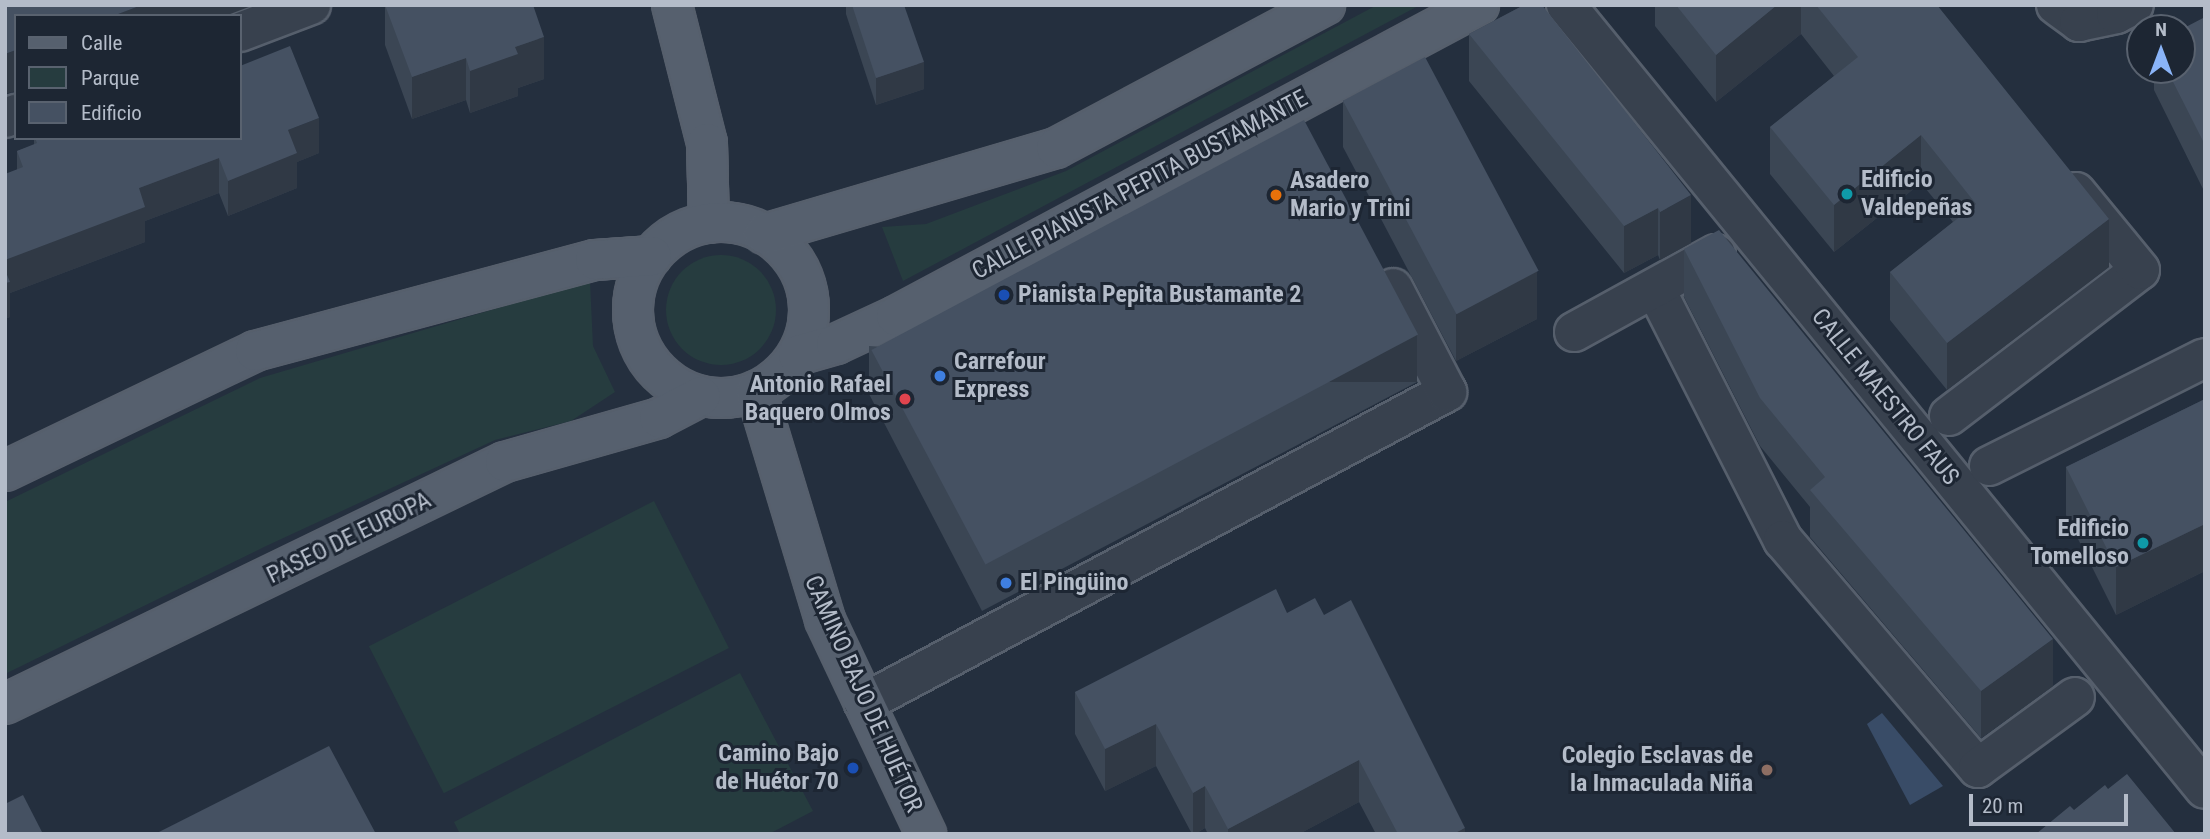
<!DOCTYPE html>
<html>
<head>
<meta charset="utf-8">
<style>
  body { margin:0 }
  #map { position:relative; width:2210px; height:839px; overflow:hidden; background:#242f3e; font-family:"Roboto Condensed",sans-serif }
  div>[style] { position:absolute }
  [style*='--x'] { left:calc(var(--x)*1px); top:calc(var(--y)*1px); width:calc(var(--w)*1px); rotate:calc(var(--a)*1deg) }
  .green>* { inset:0; background:#263c3f; transform-origin:0 0 }
  .round { border-radius:50% }
  .water>* { inset:0; background:#394c67 }
  .roads { filter:drop-shadow(2px 0 #565f6c) drop-shadow(-2px 0 #565f6c) drop-shadow(0 2px #565f6c) drop-shadow(0 -2px #565f6c) }
  .minor>* { height:38px; margin:-19px; padding:0 19px; transform-origin:19px; border-radius:19px; background:#38414e }
  .major>* { height:38px; margin:-19px; padding:0 19px; transform-origin:19px; border-radius:19px; background:#56606e }
  .major>.ring { margin:-19px; padding:0; box-sizing:content-box; background:none; border:38px solid #56606e; border-radius:50% }
  .wall>* { inset:0; background:#3b4654 }
  .shaded-wall>* { inset:0; background:#303945; transform-origin:0 0 }
  .building>* { inset:0; background:#455162; transform-origin:0 0 }
  .dots>* { width:19px; height:19px; translate:-50% -50%; box-sizing:border-box; border:4px solid #1d2633; border-radius:50% }
  span { translate:-50% -50%; white-space:nowrap; text-align:center; line-height:1.15; -webkit-text-stroke:6px #1d2633; paint-order:stroke }
  .poi-label { font-size:24px; color:#b4bcc9; font-weight:700 }
  .left { translate:0 -50%; text-align:left }
  .right { translate:-100% -50%; text-align:right }
  .street-label { font-size:24px; color:#b4bcc9 }
  .frame { position:absolute; inset:0; border:7px solid #b4bcc9; pointer-events:none }
  .legend { position:absolute; left:14px; top:14px; width:228px; height:126px; box-sizing:border-box; background:#1d2633; border:2px solid #59626f; margin:0; padding:9px 12px; list-style:none; font-size:21px; color:#b4bcc9 }
  .legend li { display:flex; align-items:center; gap:14px; height:35px }
  .legend b { width:35px; border:2px solid #59626f }
  .north { position:absolute; left:2126px; top:14px; width:70px; height:70px; box-sizing:border-box; background:#1d2633; border:2px solid #59626f; border-radius:50%; rotate:0deg; font-size:19px; font-weight:700; line-height:28px; text-align:center; color:#b4bcc9 }
  .north::after { content:''; display:block; margin:auto; width:24px; height:32px; background:#8ab4f8; clip-path:polygon(50% 0,100% 100%,50% 72%,0 100%) }
  .scale { position:absolute; left:1969px; top:794px; width:159px; height:32px; box-sizing:border-box; border:4px solid #b4bcc9; border-top:0; padding-left:9px; font-size:21px; line-height:24px; white-space:nowrap; color:#b4bcc9; -webkit-text-stroke:5px #1d2633; paint-order:stroke }
</style>
</head>
<body>
<div id="map">
  <div class="green">
    <i style="clip-path:polygon(1377px 5px,1420px 5px,903px 281px,882px 227px,926px 224px,1066px 171px)"></i>
    <i class="round" style="left:666px;top:255px;width:110px;height:110px"></i>
    <i style="clip-path:polygon(590px 281px,593px 346px,615px 392px,571px 421px,495px 440px,264px 547px,5px 674px,5px 502px,260px 378px)"></i>
    <i style="left:654px;top:501px;width:165px;height:320px;rotate:63deg"></i>
    <i style="clip-path:polygon(740px 673px,813px 811px,769px 834px,460px 834px,454px 822px)"></i>
  </div>
  <div class="water">
    <i style="clip-path:polygon(1882px 713px,1943px 786px,1910px 805px,1867px 724px)"></i>
  </div>
  <div class="roads">
    <div class="minor">
      <i style="--x:1566;--y:5;--w:1011;--a:50.82"></i>
      <i style="--x:2056;--y:5;--w:29;--a:36"></i>
      <i style="--x:2079;--y:22;--w:38;--a:-12"></i>
      <i style="--x:2116;--y:14;--w:20;--a:-27"></i>
      <i style="--x:240;--y:32;--w:76;--a:-20.8"></i>
      <i style="--x:5;--y:118;--w:12;--a:-20"></i>
      <i style="--x:1655;--y:288;--w:283;--a:63.1"></i>
      <i style="--x:1783;--y:540;--w:300;--a:49.5"></i>
      <i style="--x:1978;--y:768;--w:120;--a:-36.2"></i>
      <i style="--x:1574;--y:332;--w:162;--a:-28.8"></i>
      <i style="--x:1949;--y:416;--w:240;--a:-37.4"></i>
      <i style="--x:2140;--y:270;--w:101;--a:-129.4"></i>
      <i style="--x:1989;--y:466;--w:241;--a:-26.6"></i>
      <i style="--x:864;--y:703;--w:661;--a:-28.08"></i>
      <i style="--x:1447;--y:392;--w:117;--a:-117.4"></i>
    </div>
    <div class="major">
      <i style="--x:672;--y:5;--w:142;--a:75.8"></i>
      <i style="--x:707;--y:143;--w:80;--a:88.6"></i>
      <i class="ring" style="left:633px;top:222px;width:138px;height:138px"></i>
      <i style="--x:764;--y:234;--w:304;--a:-16.4"></i>
      <i style="--x:1056;--y:148;--w:305;--a:-28"></i>
      <i style="--x:798;--y:355;--w:40;--a:-16"></i>
      <i style="--x:836;--y:344;--w:66;--a:-25"></i>
      <i style="--x:896;--y:316;--w:661;--a:-28.08"></i>
      <i style="--x:756;--y:391;--w:239;--a:73.2"></i>
      <i style="--x:825;--y:620;--w:237;--a:64.7"></i>
      <i style="--x:5;--y:471;--w:277;--a:-25.6"></i>
      <i style="--x:255;--y:351;--w:352;--a:-15"></i>
      <i style="--x:595;--y:260;--w:57;--a:-4"></i>
      <i style="--x:5;--y:704;--w:555;--a:-25.83"></i>
      <i style="--x:505;--y:462;--w:160;--a:-15.9"></i>
      <i style="--x:659;--y:418;--w:47;--a:-27.6"></i>
    </div>
  </div>
  <div class="wall">
    <i style="clip-path:polygon(385px 5px,533px 5px,544px 79px,518px 88px,518px 96px,470px 113px,466px 100px,412px 119px,385px 45px)"></i>
    <i style="clip-path:polygon(846px 5px,904px 5px,924px 89px,876px 105px,846px 14px)"></i>
    <i style="clip-path:polygon(1524px 5px,1691px 243px,1660px 260px,1658px 255px,1624px 273px,1469px 81px,1469px 34px)"></i>
    <i style="clip-path:polygon(1655px 5px,1937px 5px,2109px 267px,1947px 390px,1890px 320px,1890px 272px,1953px 222px,1921px 183px,1834px 252px,1770px 174px,1770px 127px,1834px 76px,1801px 34px,1716px 102px,1655px 26px)"></i>
    <i style="clip-path:polygon(2205px 17px,2205px 193px,2154px 90px,2154px 70px,2182px 70px)"></i>
    <i style="clip-path:polygon(1343px 100px,1537px 319px,1456px 361px,1343px 147px)"></i>
    <i style="clip-path:polygon(34px 138px,240px 138px,319px 153px,297px 162px,297px 188px,228px 216px,219px 193px,145px 221px,145px 242px,10px 293px,10px 317px,5px 319px,17px 169px,17px 151px,34px 145px)"></i>
    <i style="clip-path:polygon(1684px 249px,2053px 686px,1981px 738px,1810px 537px,1810px 507px,1760px 446px,1684px 297px)"></i>
    <i style="clip-path:polygon(869px 346px,1417px 382px,982px 611px,869px 394px)"></i>
    <i style="clip-path:polygon(2205px 399px,2205px 571px,2116px 615px,2066px 515px,2066px 467px)"></i>
    <i style="clip-path:polygon(1287px 613px,1324px 615px,1465px 834px,1376px 834px,1359px 802px,1299px 834px,1208px 834px,1205px 828px,1195px 834px,1192px 834px,1156px 766px,1105px 791px,1075px 734px,1075px 692px)"></i>
  </div>
  <div class="shaded-wall">
    <i style="clip-path:polygon(142px 5px,254px 5px,225px 16px,113px 16px)"></i>
    <i style="clip-path:polygon(1777px 5px,1801px 5px,1801px 34px,1716px 102px,1716px 55px)"></i>
    <i style="clip-path:polygon(544px 37px,544px 79px,518px 88px,518px 96px,470px 113px,470px 71px,515px 47px)"></i>
    <i style="clip-path:polygon(16px 50px,16px 91px,5px 94px,5px 54px)"></i>
    <i style="clip-path:polygon(466px 58px,466px 100px,412px 119px,412px 77px)"></i>
    <i style="clip-path:polygon(924px 62px,924px 89px,876px 105px,876px 78px)"></i>
    <i style="clip-path:polygon(319px 118px,319px 153px,297px 162px,297px 188px,228px 216px,228px 181px,288px 130px)"></i>
    <i style="clip-path:polygon(1921px 135px,1921px 183px,1834px 252px,1834px 205px)"></i>
    <i style="clip-path:polygon(219px 158px,219px 193px,145px 221px,145px 242px,10px 293px,10px 317px,5px 319px,5px 260px,139px 188px)"></i>
    <i style="clip-path:polygon(1691px 195px,1691px 243px,1660px 260px,1660px 212px)"></i>
    <i style="clip-path:polygon(1658px 208px,1658px 255px,1624px 273px,1624px 226px)"></i>
    <i style="clip-path:polygon(2109px 219px,2109px 267px,1947px 390px,1947px 343px)"></i>
    <i style="clip-path:polygon(1537px 271px,1537px 319px,1456px 361px,1456px 314px)"></i>
    <i style="left:1417px;top:335px;width:47px;height:492px;rotate:90deg"></i>
    <i style="clip-path:polygon(2205px 524px,2205px 571px,2116px 615px,2116px 567px)"></i>
    <i style="clip-path:polygon(2053px 639px,2053px 686px,1981px 738px,1981px 691px)"></i>
    <i style="clip-path:polygon(1156px 724px,1156px 766px,1105px 791px,1105px 749px)"></i>
    <i style="clip-path:polygon(1359px 760px,1359px 802px,1299px 834px,1228px 834px,1228px 829px)"></i>
    <i style="clip-path:polygon(1205px 786px,1205px 828px,1195px 834px,1193px 834px,1193px 793px)"></i>
    <i style="clip-path:polygon(1465px 828px,1465px 834px,1453px 834px)"></i>
  </div>
  <div class="building">
    <i style="clip-path:polygon(5px 5px,142px 5px,113px 16px,16px 16px,16px 50px,5px 54px)"></i>
    <i style="clip-path:polygon(385px 5px,533px 5px,544px 37px,515px 47px,518px 54px,470px 71px,466px 58px,412px 77px)"></i>
    <i style="clip-path:polygon(852px 5px,904px 5px,924px 62px,876px 78px)"></i>
    <i style="clip-path:polygon(1524px 5px,1542px 5px,1691px 195px,1660px 212px,1658px 208px,1624px 226px,1469px 34px)"></i>
    <i style="clip-path:polygon(1676px 5px,1777px 5px,1716px 55px)"></i>
    <i style="clip-path:polygon(1816px 5px,1937px 5px,2109px 219px,1947px 343px,1890px 272px,1976px 204px,1921px 135px,1834px 205px,1770px 127px,1858px 57px)"></i>
    <i style="clip-path:polygon(2205px 17px,2205px 145px,2167px 70px,2182px 70px,2182px 29px)"></i>
    <i style="clip-path:polygon(290px 46px,319px 118px,288px 130px,297px 153px,228px 181px,219px 158px,139px 188px,145px 207px,5px 260px,5px 174px,23px 167px,17px 151px,37px 143px,35px 138px,240px 138px,240px 66px)"></i>
    <i style="left:1425px;top:57px;width:242px;height:93px;rotate:62deg"></i>
    <i style="left:1304px;top:120px;width:243px;height:490px;rotate:62deg"></i>
    <i style="clip-path:polygon(1719px 230px,2053px 639px,1981px 691px,1810px 490px,1825px 477px,1760px 398px,1684px 249px)"></i>
    <i style="clip-path:polygon(5px 270px,10px 282px,5px 283px)"></i>
    <i style="clip-path:polygon(2205px 399px,2205px 524px,2116px 567px,2066px 467px)"></i>
    <i style="clip-path:polygon(1276px 589px,1287px 613px,1315px 598px,1324px 615px,1351px 600px,1465px 828px,1453px 834px,1398px 834px,1359px 760px,1228px 829px,1205px 786px,1193px 793px,1156px 724px,1105px 749px,1075px 692px)"></i>
    <i style="clip-path:polygon(329px 746px,376px 834px,155px 834px)"></i>
    <i style="clip-path:polygon(2127px 774px,2176px 834px,2036px 834px,2070px 806px,2074px 810px,2105px 785px,2108px 789px)"></i>
    <i style="clip-path:polygon(23px 795px,43px 834px,5px 834px,5px 804px)"></i>
  </div>
  <div class="dots">
    <i style="left:1847px;top:194px;background:#0f9aa8"></i>
    <i style="left:1276px;top:195px;background:#e8710a"></i>
    <i style="left:1004px;top:295px;background:#1a4fb4"></i>
    <i style="left:940px;top:376px;background:#3f7fe0"></i>
    <i style="left:905px;top:399px;background:#e0444e"></i>
    <i style="left:2143px;top:543px;background:#0f9aa8"></i>
    <i style="left:1006px;top:583px;background:#3f7fe0"></i>
    <i style="left:853px;top:768px;background:#1a4fb4"></i>
    <i style="left:1767px;top:770px;background:#8d6e63"></i>
  </div>
  <div class="poi-label">
    <span class="left" style="left:1861px;top:194px">Edificio<br>Valdepeñas</span>
    <span class="left" style="left:1290px;top:195px">Asadero<br>Mario y Trini</span>
    <span class="left" style="left:1018px;top:295px">Pianista Pepita Bustamante 2</span>
    <span class="left" style="left:954px;top:376px">Carrefour<br>Express</span>
    <span class="right" style="left:891px;top:399px">Antonio Rafael<br>Baquero Olmos</span>
    <span class="right" style="left:2129px;top:543px">Edificio<br>Tomelloso</span>
    <span class="left" style="left:1020px;top:583px">El Pingüino</span>
    <span class="right" style="left:839px;top:768px">Camino Bajo<br>de Huétor 70</span>
    <span class="right" style="left:1753px;top:770px">Colegio Esclavas de<br>la Inmaculada Niña</span>
  </div>
  <div class="street-label">
    <span style="left:1140px;top:185px;rotate:-28deg">CALLE PIANISTA PEPITA BUSTAMANTE</span>
    <span style="left:1885px;top:397px;rotate:51deg">CALLE MAESTRO FAUS</span>
    <span style="left:349px;top:538px;rotate:-26deg">PASEO DE EUROPA</span>
    <span style="left:863px;top:694px;rotate:66deg">CAMINO BAJO DE HUÉTOR</span>
  </div>
  <div class="frame"></div>
  <ul class="legend">
  <li><b style="height:9px;background:#56606e"></b>Calle</li>
  <li><b style="height:19px;background:#263c3f"></b>Parque</li>
  <li><b style="height:19px;background:#455162"></b>Edificio</li>
  </ul>
  <div class="north">N</div>
  <div class="scale">20 m</div>
</div>
</body>
</html>
